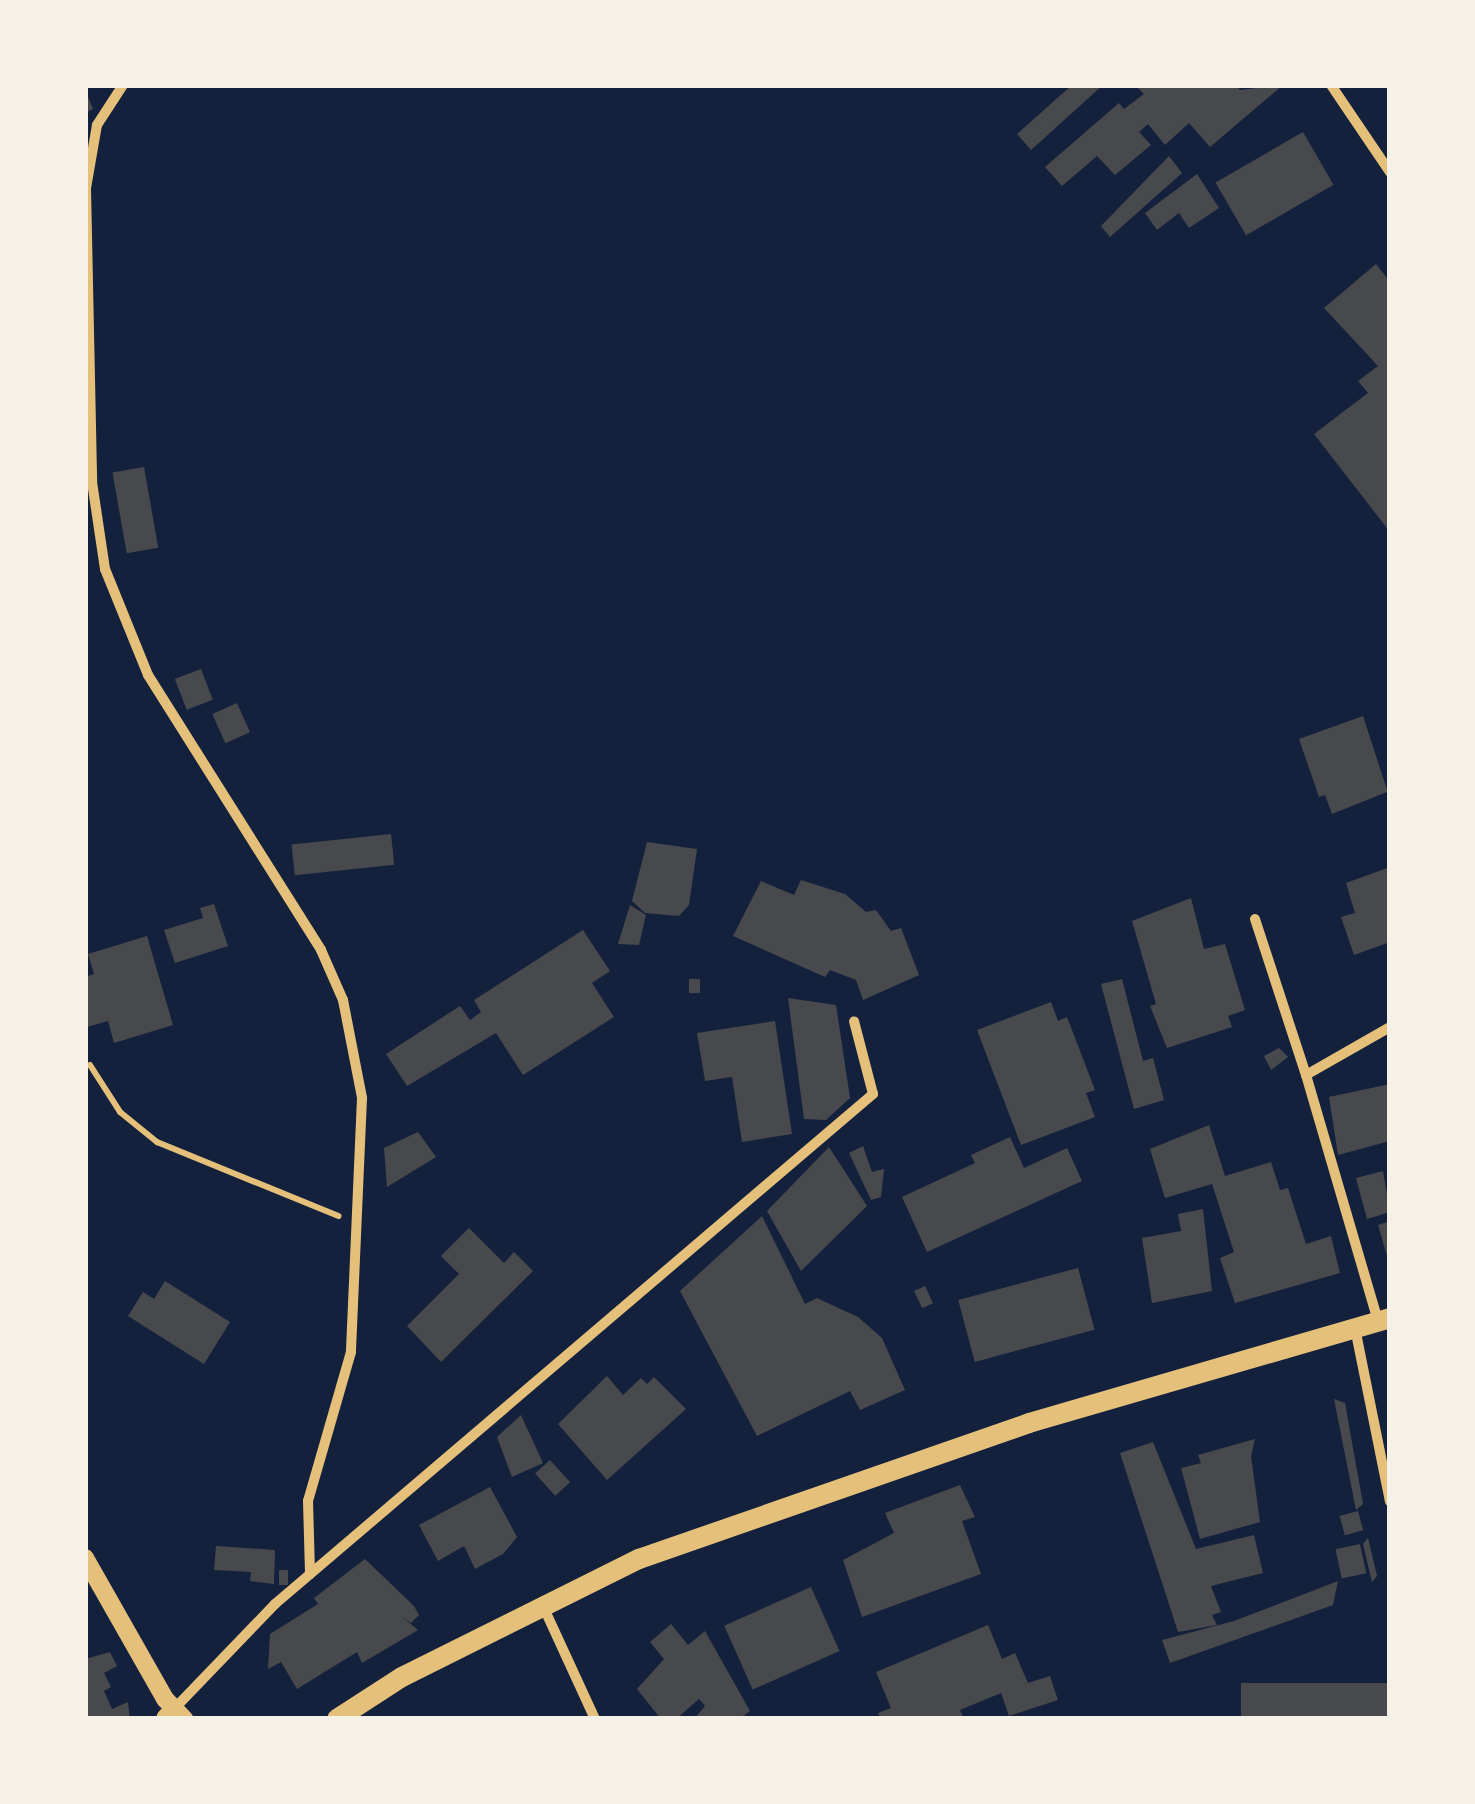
<!DOCTYPE html>
<html>
<head>
<meta charset="utf-8">
<style>
  body { margin:0 }
  #map { position:relative; width:1475px; height:1804px; overflow:hidden; background:#14213d; font-family:Inter,sans-serif }
  div>[style] { position:absolute }
  [style*='--x'] { left:calc(var(--x)*1px); top:calc(var(--y)*1px); width:calc(var(--w)*1px); rotate:calc(var(--a)*1deg) }
  .building>* { inset:0; background:#48494c; transform-origin:0 0 }
  .path>* { height:6px; margin:-3px; padding:0 3px; transform-origin:3px; border-radius:3px; background:#e5c07b }
  .minor>* { height:10px; margin:-5px; padding:0 5px; transform-origin:5px; border-radius:5px; background:#e5c07b }
  .tertiary>* { height:18px; margin:-9px; padding:0 9px; transform-origin:9px; border-radius:9px; background:#e5c07b }
  .secondary>* { height:20px; margin:-10px; padding:0 10px; transform-origin:10px; border-radius:10px; background:#e5c07b }
  span { translate:-50% -50%; white-space:nowrap; text-align:center; line-height:1.15; -webkit-text-stroke:8px #f6f1e7; paint-order:stroke }
  .frame { position:absolute; inset:0; border:88px solid #f6f1e7; pointer-events:none }
</style>
</head>
<body>
<div id="map">
  <div class="building">
    <i style="clip-path:polygon(1072px 85px,1103px 85px,1031px 150px,1017px 134px)"></i>
    <i style="clip-path:polygon(1135px 85px,1236px 85px,1240px 90px,1283px 85px,1210px 147px,1189px 123px,1165px 145px,1148px 124px,1139px 132px,1151px 145px,1115px 175px,1097px 156px,1062px 186px,1045px 167px,1119px 103px,1124px 109px,1144px 94px)"></i>
    <i style="clip-path:polygon(85px 89px,93px 109px,85px 113px)"></i>
    <i style="left:1303px;top:132px;width:61px;height:101px;rotate:60deg"></i>
    <i style="clip-path:polygon(1169px 156px,1182px 173px,1110px 237px,1101px 226px)"></i>
    <i style="clip-path:polygon(1197px 174px,1219px 208px,1189px 228px,1179px 213px,1157px 230px,1145px 213px)"></i>
    <i style="clip-path:polygon(1376px 264px,1390px 282px,1390px 532px,1314px 434px,1368px 393px,1358px 381px,1378px 366px,1324px 308px)"></i>
    <i style="left:144px;top:467px;width:82px;height:32px;rotate:80deg"></i>
    <i style="left:201px;top:669px;width:33px;height:28px;rotate:69deg"></i>
    <i style="left:237px;top:703px;width:32px;height:27px;rotate:66deg"></i>
    <i style="clip-path:polygon(1363px 716px,1390px 799px,1387px 792px,1332px 814px,1325px 795px,1319px 797px,1299px 739px)"></i>
    <i style="left:391px;top:834px;width:31px;height:100px;rotate:84deg"></i>
    <i style="clip-path:polygon(647px 842px,697px 849px,689px 905px,679px 916px,645px 913px,632px 901px)"></i>
    <i style="clip-path:polygon(1390px 867px,1390px 942px,1354px 955px,1341px 917px,1355px 913px,1346px 883px)"></i>
    <i style="clip-path:polygon(801px 880px,845px 894px,866px 912px,876px 910px,891px 931px,901px 928px,919px 975px,863px 1000px,856px 980px,830px 970px,825px 977px,733px 936px,761px 881px,794px 895px)"></i>
    <i style="clip-path:polygon(1191px 898px,1204px 949px,1225px 944px,1245px 1010px,1228px 1016px,1232px 1027px,1167px 1048px,1150px 1006px,1156px 1004px,1132px 921px)"></i>
    <i style="clip-path:polygon(214px 904px,228px 946px,175px 963px,164px 930px,203px 918px,200px 908px)"></i>
    <i style="clip-path:polygon(630px 905px,646px 915px,639px 945px,618px 944px)"></i>
    <i style="clip-path:polygon(583px 930px,610px 971px,592px 983px,614px 1017px,523px 1075px,496px 1033px,407px 1086px,386px 1054px,460px 1006px,470px 1020px,481px 1012px,474px 1000px)"></i>
    <i style="clip-path:polygon(147px 936px,173px 1025px,114px 1043px,108px 1021px,87px 1027px,85px 1019px,85px 977px,94px 974px,88px 954px)"></i>
    <i style="left:689px;top:979px;width:11px;height:14px"></i>
    <i style="clip-path:polygon(1122px 979px,1143px 1061px,1153px 1058px,1164px 1100px,1134px 1109px,1101px 984px)"></i>
    <i style="clip-path:polygon(788px 998px,836px 1005px,850px 1098px,826px 1120px,804px 1119px)"></i>
    <i style="clip-path:polygon(1051px 1002px,1058px 1021px,1067px 1017px,1095px 1090px,1086px 1093px,1095px 1117px,1021px 1145px,977px 1030px)"></i>
    <i style="clip-path:polygon(775px 1021px,792px 1134px,742px 1142px,732px 1077px,705px 1081px,697px 1033px)"></i>
    <i style="clip-path:polygon(1279px 1048px,1288px 1057px,1271px 1070px,1264px 1056px)"></i>
    <i style="clip-path:polygon(1390px 1084px,1390px 1141px,1338px 1155px,1329px 1097px)"></i>
    <i style="clip-path:polygon(1209px 1125px,1225px 1176px,1271px 1162px,1280px 1190px,1288px 1188px,1306px 1244px,1331px 1236px,1340px 1273px,1235px 1303px,1220px 1258px,1234px 1252px,1212px 1184px,1165px 1198px,1150px 1149px)"></i>
    <i style="clip-path:polygon(418px 1132px,436px 1157px,387px 1187px,384px 1148px)"></i>
    <i style="clip-path:polygon(1010px 1137px,1024px 1168px,1067px 1148px,1082px 1181px,927px 1252px,902px 1197px,975px 1163px,971px 1155px)"></i>
    <i style="clip-path:polygon(863px 1146px,872px 1172px,884px 1169px,881px 1197px,871px 1200px,849px 1153px)"></i>
    <i style="clip-path:polygon(829px 1147px,867px 1206px,801px 1271px,767px 1211px)"></i>
    <i style="clip-path:polygon(1383px 1171px,1390px 1212px,1367px 1219px,1356px 1178px)"></i>
    <i style="clip-path:polygon(1203px 1209px,1212px 1291px,1152px 1303px,1142px 1238px,1181px 1231px,1178px 1214px)"></i>
    <i style="clip-path:polygon(762px 1216px,805px 1304px,817px 1298px,858px 1317px,882px 1338px,905px 1390px,860px 1410px,850px 1391px,757px 1436px,680px 1291px)"></i>
    <i style="clip-path:polygon(1390px 1221px,1390px 1255px,1387px 1256px,1378px 1225px)"></i>
    <i style="clip-path:polygon(469px 1228px,504px 1263px,514px 1252px,533px 1271px,441px 1362px,407px 1326px,459px 1274px,441px 1256px)"></i>
    <i style="left:1078px;top:1268px;width:64px;height:124px;rotate:75deg"></i>
    <i style="clip-path:polygon(165px 1281px,230px 1322px,204px 1364px,128px 1316px,143px 1292px,154px 1299px)"></i>
    <i style="left:925px;top:1286px;width:19px;height:12px;rotate:65deg"></i>
    <i style="clip-path:polygon(607px 1376px,623px 1395px,641px 1378px,647px 1384px,654px 1377px,686px 1409px,607px 1480px,558px 1424px)"></i>
    <i style="clip-path:polygon(1334px 1399px,1345px 1403px,1363px 1504px,1356px 1510px)"></i>
    <i style="clip-path:polygon(521px 1415px,543px 1463px,512px 1477px,497px 1437px)"></i>
    <i style="clip-path:polygon(1255px 1439px,1251px 1456px,1260px 1522px,1200px 1539px,1181px 1468px,1201px 1463px,1198px 1455px)"></i>
    <i style="clip-path:polygon(1153px 1442px,1196px 1549px,1254px 1535px,1263px 1573px,1211px 1586px,1221px 1612px,1212px 1615px,1217px 1625px,1178px 1632px,1120px 1453px)"></i>
    <i style="left:550px;top:1460px;width:30px;height:20px;rotate:48deg"></i>
    <i style="clip-path:polygon(960px 1485px,975px 1517px,962px 1521px,981px 1574px,862px 1617px,843px 1560px,894px 1533px,885px 1513px)"></i>
    <i style="clip-path:polygon(490px 1487px,517px 1537px,503px 1554px,475px 1569px,464px 1546px,438px 1561px,419px 1525px)"></i>
    <i style="left:1358px;top:1511px;width:20px;height:19px;rotate:75deg"></i>
    <i style="clip-path:polygon(1368px 1538px,1377px 1576px,1372px 1582px,1363px 1544px)"></i>
    <i style="left:1360px;top:1544px;width:30px;height:25px;rotate:78deg"></i>
    <i style="clip-path:polygon(216px 1546px,275px 1550px,274px 1584px,250px 1581px,251px 1572px,214px 1570px)"></i>
    <i style="clip-path:polygon(365px 1559px,414px 1606px,419px 1615px,411px 1623px,401px 1616px,418px 1630px,362px 1663px,357px 1652px,297px 1689px,281px 1662px,268px 1669px,270px 1634px,318px 1604px,314px 1598px)"></i>
    <i style="left:279px;top:1570px;width:9px;height:15px"></i>
    <i style="clip-path:polygon(1338px 1581px,1333px 1605px,1170px 1663px,1162px 1640px,1234px 1621px)"></i>
    <i style="left:811px;top:1587px;width:70px;height:95px;rotate:66deg"></i>
    <i style="clip-path:polygon(671px 1624px,688px 1645px,705px 1631px,750px 1711px,739px 1719px,694px 1719px,705px 1706px,699px 1699px,676px 1719px,661px 1719px,637px 1689px,664px 1659px,650px 1642px)"></i>
    <i style="clip-path:polygon(988px 1625px,1002px 1659px,1015px 1653px,1028px 1683px,1050px 1676px,1058px 1700px,1009px 1716px,1001px 1693px,960px 1710px,964px 1719px,881px 1719px,878px 1713px,891px 1708px,876px 1672px)"></i>
    <i style="clip-path:polygon(110px 1652px,117px 1666px,104px 1673px,111px 1687px,104px 1691px,112px 1709px,128px 1702px,130px 1719px,85px 1719px,85px 1659px)"></i>
    <i style="left:1390px;top:1683px;width:36px;height:149px;rotate:90deg"></i>
  </div>
  <div class="path">
    <i style="--x:90;--y:1065;--w:56;--a:57.4"></i>
    <i style="--x:120;--y:1112;--w:48;--a:39"></i>
    <i style="--x:157;--y:1142;--w:196;--a:22.2"></i>
  </div>
  <div class="minor">
    <i style="--x:123;--y:85;--w:48;--a:123"></i>
    <i style="--x:97;--y:125;--w:64;--a:99.9"></i>
    <i style="--x:86;--y:188;--w:294;--a:88.8"></i>
    <i style="--x:92;--y:482;--w:88;--a:81.5"></i>
    <i style="--x:105;--y:569;--w:114;--a:67.9"></i>
    <i style="--x:148;--y:675;--w:325;--a:57.8"></i>
    <i style="--x:321;--y:950;--w:55;--a:66.3"></i>
    <i style="--x:343;--y:1000;--w:100;--a:79"></i>
    <i style="--x:362;--y:1098;--w:254;--a:92.5"></i>
    <i style="--x:351;--y:1352;--w:155;--a:106.1"></i>
    <i style="--x:308;--y:1501;--w:73;--a:88.4"></i>
    <i style="--x:1331;--y:85;--w:105;--a:55.9"></i>
    <i style="--x:1255;--y:919;--w:164;--a:71.9"></i>
    <i style="--x:1378;--y:1321;--w:256;--a:-106.3"></i>
    <i style="--x:1306;--y:1075;--w:97;--a:-29.7"></i>
    <i style="--x:1355;--y:1328;--w:177;--a:78.6"></i>
    <i style="--x:543;--y:1606;--w:124;--a:65.3"></i>
    <i style="--x:174;--y:1709;--w:146;--a:-46.1"></i>
    <i style="--x:275;--y:1604;--w:786;--a:-40.46"></i>
    <i style="--x:873;--y:1094;--w:75;--a:-104.6"></i>
  </div>
  <div class="tertiary">
    <i style="--x:85;--y:1558;--w:162;--a:60.4"></i>
    <i style="--x:165;--y:1699;--w:28;--a:46"></i>
  </div>
  <div class="secondary">
    <i style="--x:166;--y:1719;--w:2;--a:-63"></i>
    <i style="--x:337;--y:1719;--w:77;--a:-32.9"></i>
    <i style="--x:402;--y:1677;--w:265;--a:-26.5"></i>
    <i style="--x:639;--y:1559;--w:413;--a:-19.2"></i>
    <i style="--x:1029;--y:1423;--w:376;--a:-16.2"></i>
  </div>
  <div class="frame"></div>
</div>
</body>
</html>
